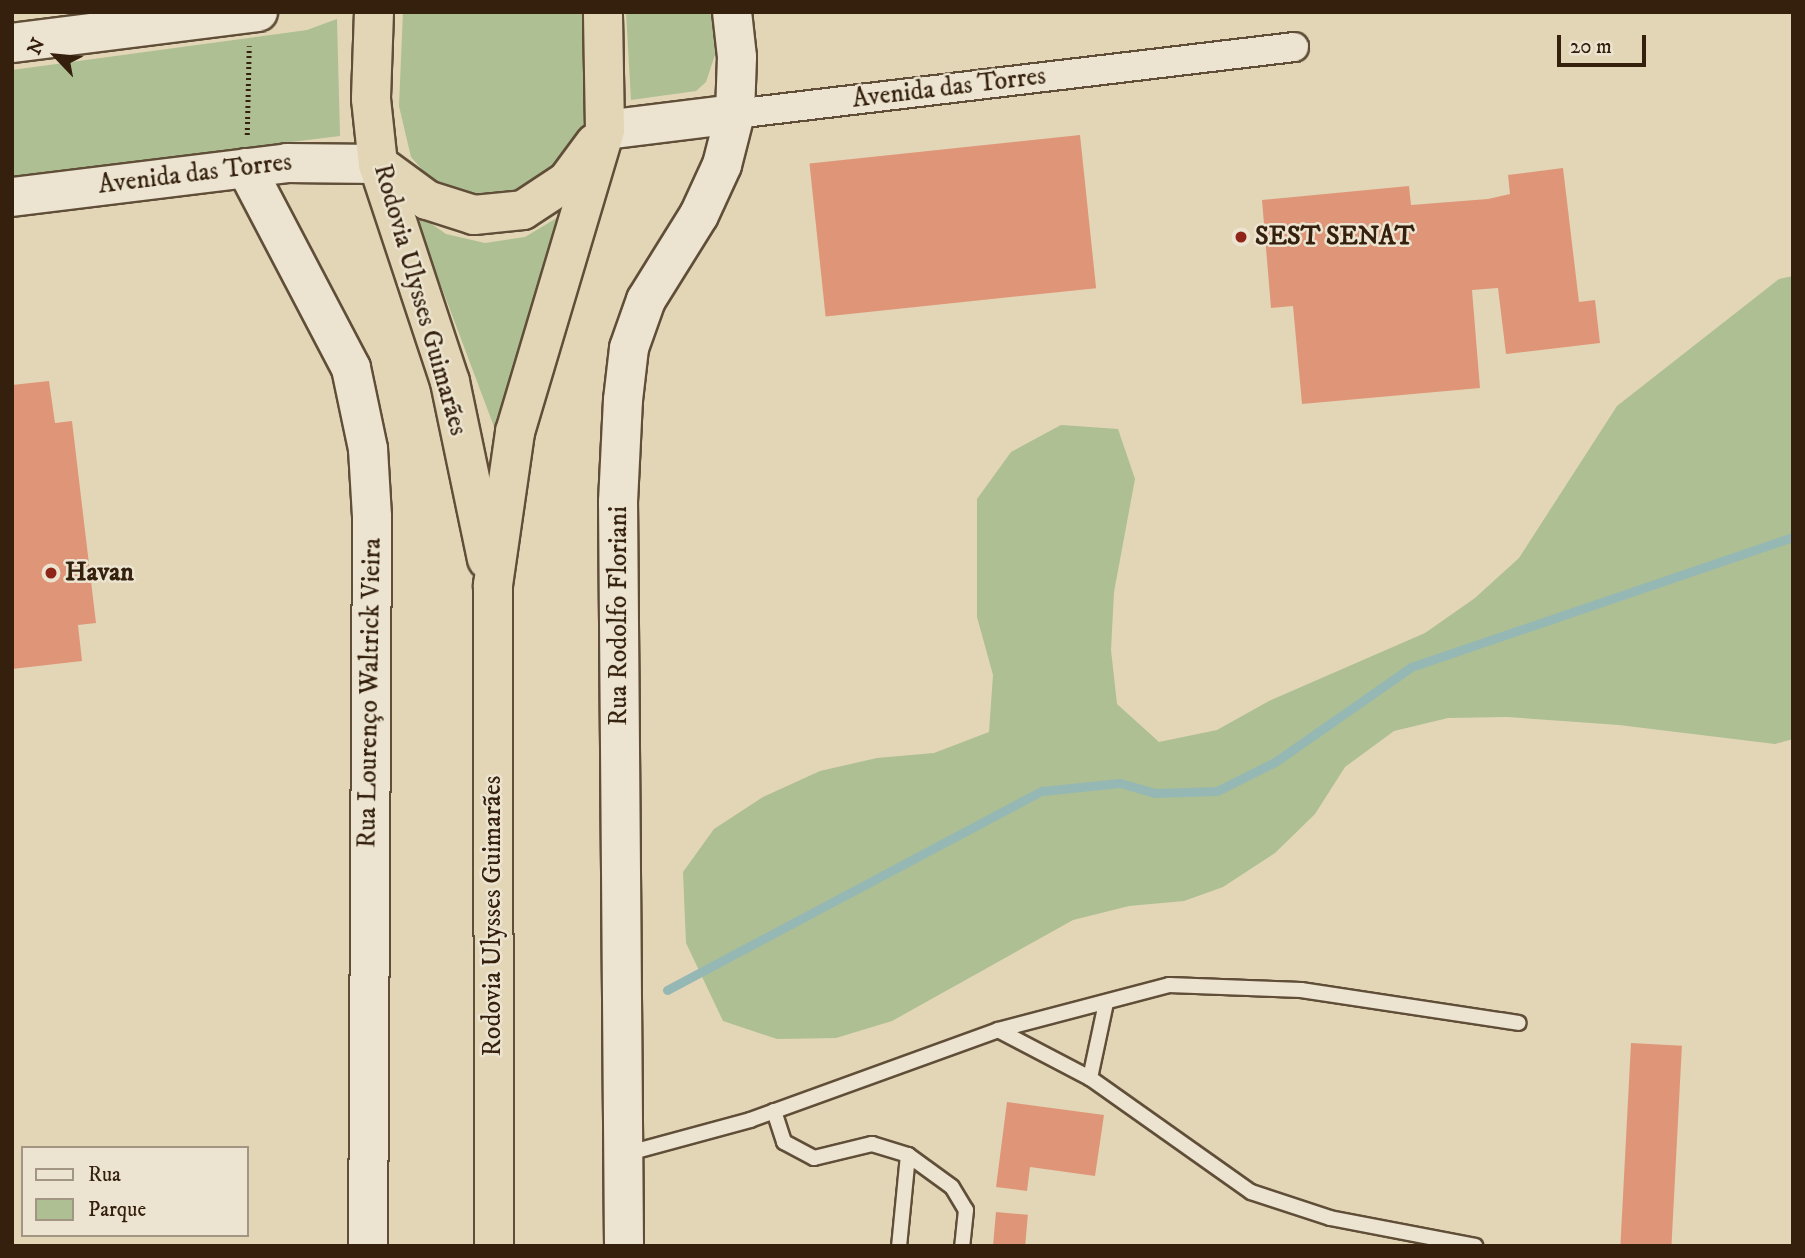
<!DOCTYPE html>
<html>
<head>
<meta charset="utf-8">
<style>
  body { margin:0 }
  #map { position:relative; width:1805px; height:1258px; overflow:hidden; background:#e2d6b7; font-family:"IM FELL DW Pica",serif }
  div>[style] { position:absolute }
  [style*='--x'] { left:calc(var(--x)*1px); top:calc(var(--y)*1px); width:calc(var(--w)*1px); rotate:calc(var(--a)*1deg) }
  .green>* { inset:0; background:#adbf93 }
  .stream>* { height:9px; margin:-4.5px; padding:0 4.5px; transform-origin:4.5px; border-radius:4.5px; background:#96b8b4 }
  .building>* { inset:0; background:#df9678; transform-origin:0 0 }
  .path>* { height:4.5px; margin-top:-2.25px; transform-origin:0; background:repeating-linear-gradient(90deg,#34200d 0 2px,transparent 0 5.5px) }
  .roads { filter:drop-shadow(2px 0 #604e38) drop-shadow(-2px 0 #604e38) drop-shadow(0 2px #604e38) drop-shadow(0 -2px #604e38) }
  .lane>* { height:14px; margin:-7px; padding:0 7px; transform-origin:7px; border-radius:7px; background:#ece4d0 }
  .street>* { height:28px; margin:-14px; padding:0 14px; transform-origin:14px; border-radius:14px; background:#ece4d0 }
  .secondary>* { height:38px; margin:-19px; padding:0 19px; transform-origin:19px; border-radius:19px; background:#ece4d0 }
  .highway>* { height:38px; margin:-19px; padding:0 19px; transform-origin:19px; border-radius:19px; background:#e2d6b7 }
  .dots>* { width:19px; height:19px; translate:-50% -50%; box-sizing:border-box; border:4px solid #ece4d0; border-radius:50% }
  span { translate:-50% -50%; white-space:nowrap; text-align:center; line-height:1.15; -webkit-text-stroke:5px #ece4d0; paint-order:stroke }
  .street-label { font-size:26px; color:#34200d }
  .poi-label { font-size:26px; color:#34200d; font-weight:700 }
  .left { translate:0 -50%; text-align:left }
  .frame { position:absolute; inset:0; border:14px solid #34200d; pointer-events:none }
  .legend { position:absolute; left:21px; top:1146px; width:228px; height:91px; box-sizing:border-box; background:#ece4d0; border:2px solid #a29682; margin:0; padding:9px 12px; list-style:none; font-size:21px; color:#34200d }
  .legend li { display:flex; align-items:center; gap:14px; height:35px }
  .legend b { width:35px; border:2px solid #a29682 }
  .north { position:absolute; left:21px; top:21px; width:70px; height:70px; -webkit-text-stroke:5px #ece4d0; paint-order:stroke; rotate:296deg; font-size:19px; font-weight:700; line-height:28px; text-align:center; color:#34200d }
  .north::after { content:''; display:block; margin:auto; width:24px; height:32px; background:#34200d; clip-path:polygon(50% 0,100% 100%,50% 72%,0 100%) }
  .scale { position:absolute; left:1557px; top:35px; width:89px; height:32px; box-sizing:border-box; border:4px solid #34200d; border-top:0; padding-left:9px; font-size:21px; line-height:24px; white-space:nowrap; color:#34200d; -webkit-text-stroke:5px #ece4d0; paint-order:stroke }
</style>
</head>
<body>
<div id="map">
  <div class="green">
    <i style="clip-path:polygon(403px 12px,587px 12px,589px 109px,573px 155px,524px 194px,482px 199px,442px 186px,425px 173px,411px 157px,399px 106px)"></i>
    <i style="clip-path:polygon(626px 12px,710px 12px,719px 43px,706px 82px,696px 91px,631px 100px)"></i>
    <i style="clip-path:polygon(337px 19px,340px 136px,12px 176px,12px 70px,307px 30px)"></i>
    <i style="clip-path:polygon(413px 211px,446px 234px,485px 243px,525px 237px,560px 216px,499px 440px)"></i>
    <i style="clip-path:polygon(1793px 276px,1793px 739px,1775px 744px,1619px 725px,1507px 717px,1448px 718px,1394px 731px,1345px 767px,1315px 814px,1275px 853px,1223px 887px,1184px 901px,1129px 906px,1073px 920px,892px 1021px,836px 1038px,777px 1039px,723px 1021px,686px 943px,683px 872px,714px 829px,763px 797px,820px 771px,877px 758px,934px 753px,989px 732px,993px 675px,977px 617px,977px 499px,1011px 452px,1061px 425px,1118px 429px,1135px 479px,1114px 592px,1111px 650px,1117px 704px,1159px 742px,1217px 730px,1269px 701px,1425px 633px,1475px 598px,1519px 558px,1617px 406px,1779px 279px)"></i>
  </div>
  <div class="stream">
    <i style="--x:667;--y:990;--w:425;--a:-28"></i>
    <i style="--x:1042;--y:791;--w:78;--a:-5.9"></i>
    <i style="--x:1120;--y:783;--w:35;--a:16"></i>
    <i style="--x:1154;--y:793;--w:63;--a:-1.8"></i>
    <i style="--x:1217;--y:791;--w:65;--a:-26.6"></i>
    <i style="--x:1275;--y:762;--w:166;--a:-34.9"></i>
    <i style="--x:1411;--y:667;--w:404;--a:-18.8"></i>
  </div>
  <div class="building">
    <i style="left:1080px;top:135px;width:154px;height:272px;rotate:84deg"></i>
    <i style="clip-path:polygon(1563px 168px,1579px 302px,1595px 300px,1600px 343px,1506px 354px,1498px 288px,1472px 290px,1480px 388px,1302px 404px,1293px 306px,1271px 308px,1262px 200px,1409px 186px,1411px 205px,1488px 199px,1510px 194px,1508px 175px)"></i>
    <i style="clip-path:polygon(49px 381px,55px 423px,72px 421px,96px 623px,78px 625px,82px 661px,12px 669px,12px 385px)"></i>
    <i style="left:1631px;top:1043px;width:51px;height:203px;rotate:3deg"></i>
    <i style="clip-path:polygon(1007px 1102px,1104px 1115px,1095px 1176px,1030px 1167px,1027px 1191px,996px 1187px)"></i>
    <i style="left:996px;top:1212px;width:32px;height:34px;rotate:5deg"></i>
  </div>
  <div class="path">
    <i style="--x:247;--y:135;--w:89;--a:-88.7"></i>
  </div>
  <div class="roads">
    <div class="lane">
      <i style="--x:998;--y:1030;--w:104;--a:27.6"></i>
      <i style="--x:1090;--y:1078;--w:197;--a:35.3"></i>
      <i style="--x:1251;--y:1192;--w:83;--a:18.2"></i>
      <i style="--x:1330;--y:1218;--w:148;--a:10.9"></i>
      <i style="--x:1090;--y:1078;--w:77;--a:-78"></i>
      <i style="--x:774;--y:1111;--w:33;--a:72"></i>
      <i style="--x:784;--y:1142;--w:34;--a:28"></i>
      <i style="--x:814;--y:1158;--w:60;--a:-13.6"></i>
      <i style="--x:872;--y:1144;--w:38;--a:17"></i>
      <i style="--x:908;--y:1155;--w:91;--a:95.6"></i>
      <i style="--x:625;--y:1154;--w:130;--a:-15.2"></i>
      <i style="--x:750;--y:1120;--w:264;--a:-19.9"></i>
      <i style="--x:998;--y:1030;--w:177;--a:-14.7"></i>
      <i style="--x:1169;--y:985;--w:132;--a:2.2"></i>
      <i style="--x:1301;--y:990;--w:220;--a:8.6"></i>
      <i style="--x:908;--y:1155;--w:54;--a:36"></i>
      <i style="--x:952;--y:1187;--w:27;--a:59"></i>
      <i style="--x:966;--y:1210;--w:36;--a:96"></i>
    </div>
    <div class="street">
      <i style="--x:735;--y:114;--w:563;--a:-6.83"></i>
    </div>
    <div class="secondary">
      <i style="--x:12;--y:43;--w:248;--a:-7.2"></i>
      <i style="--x:605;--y:130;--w:131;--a:-7"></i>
      <i style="--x:246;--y:168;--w:226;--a:62.3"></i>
      <i style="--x:351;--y:368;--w:83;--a:78.1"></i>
      <i style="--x:368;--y:449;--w:68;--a:86.6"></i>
      <i style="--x:372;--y:517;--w:729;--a:90.31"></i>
      <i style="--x:12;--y:197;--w:277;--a:-7"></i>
      <i style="--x:287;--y:163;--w:91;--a:0.6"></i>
      <i style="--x:624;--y:1246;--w:744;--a:-90.46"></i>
      <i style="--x:618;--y:502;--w:102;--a:-87.2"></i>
      <i style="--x:623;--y:400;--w:52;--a:-83.4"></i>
      <i style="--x:629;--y:348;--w:51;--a:-70.5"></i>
      <i style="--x:646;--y:300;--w:100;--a:-58.1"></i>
      <i style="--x:699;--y:215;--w:55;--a:-65.3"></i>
      <i style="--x:722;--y:165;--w:53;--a:-75.7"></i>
      <i style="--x:735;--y:114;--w:57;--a:-88"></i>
      <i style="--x:737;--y:57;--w:45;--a:-96.3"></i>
    </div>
    <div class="highway">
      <i style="--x:374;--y:12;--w:87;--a:92"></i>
      <i style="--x:371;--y:99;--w:65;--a:83.9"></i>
      <i style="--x:378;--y:164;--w:230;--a:71.7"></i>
      <i style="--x:450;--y:382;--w:181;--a:78.2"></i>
      <i style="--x:378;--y:164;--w:61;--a:36.3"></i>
      <i style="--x:427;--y:200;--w:49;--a:17.7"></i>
      <i style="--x:474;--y:215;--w:49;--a:-5.8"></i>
      <i style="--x:523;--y:210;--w:53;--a:-33.4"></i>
      <i style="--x:567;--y:181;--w:47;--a:-53.6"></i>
      <i style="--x:494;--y:1246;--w:661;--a:-90.09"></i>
      <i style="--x:493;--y:585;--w:155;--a:-81.8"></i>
      <i style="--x:515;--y:432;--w:315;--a:-73.4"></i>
      <i style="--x:605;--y:130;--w:118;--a:-91"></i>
    </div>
  </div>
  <div class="dots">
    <i style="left:1241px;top:237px;background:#8f2418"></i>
    <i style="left:51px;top:573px;background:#8f2418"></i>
  </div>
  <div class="street-label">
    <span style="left:949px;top:88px;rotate:-7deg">Avenida das Torres</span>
    <span style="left:195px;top:174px;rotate:-7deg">Avenida das Torres</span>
    <span style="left:420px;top:300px;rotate:74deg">Rodovia Ulysses Guimarães</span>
    <span style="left:619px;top:616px;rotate:-90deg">Rua Rodolfo Floriani</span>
    <span style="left:370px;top:693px;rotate:-89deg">Rua Lourenço Waltrick Vieira</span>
    <span style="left:493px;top:916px;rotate:-90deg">Rodovia Ulysses Guimarães</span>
  </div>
  <div class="poi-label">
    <span class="left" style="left:1255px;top:237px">SEST SENAT</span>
    <span class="left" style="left:65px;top:573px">Havan</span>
  </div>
  <div class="frame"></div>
  <ul class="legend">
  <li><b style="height:9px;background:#ece4d0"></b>Rua</li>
  <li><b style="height:19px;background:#adbf93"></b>Parque</li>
  </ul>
  <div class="north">N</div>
  <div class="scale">20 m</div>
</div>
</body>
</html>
